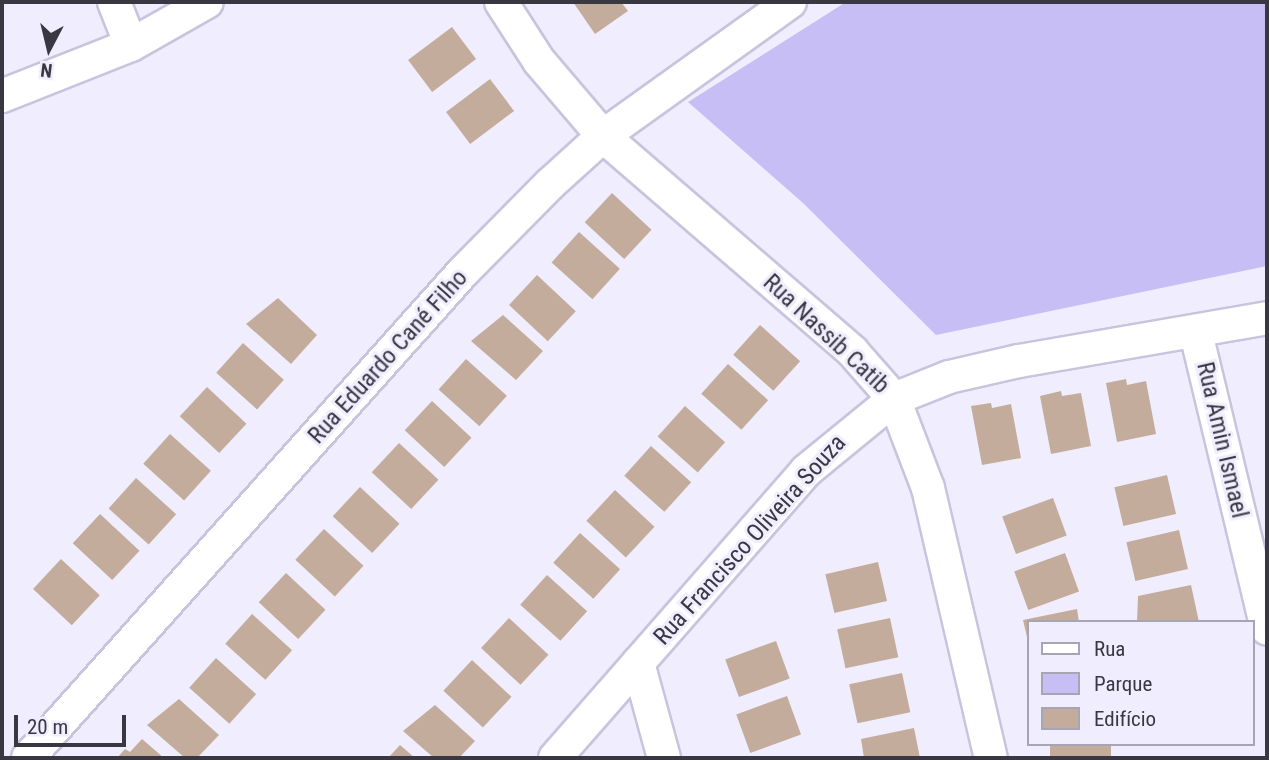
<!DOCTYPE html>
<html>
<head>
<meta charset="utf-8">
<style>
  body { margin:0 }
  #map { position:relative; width:1269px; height:760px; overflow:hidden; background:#f0eefe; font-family:"Roboto Condensed",sans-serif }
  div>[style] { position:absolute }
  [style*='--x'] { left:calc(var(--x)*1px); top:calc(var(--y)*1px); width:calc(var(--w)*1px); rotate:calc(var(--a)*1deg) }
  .green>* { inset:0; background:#c6bef4 }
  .building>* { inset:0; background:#c3ac9b; transform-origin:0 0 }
  .roads { filter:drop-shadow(2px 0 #c7c4de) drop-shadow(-2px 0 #c7c4de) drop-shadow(0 2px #c7c4de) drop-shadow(0 -2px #c7c4de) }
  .street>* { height:32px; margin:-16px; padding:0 16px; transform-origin:16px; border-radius:16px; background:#fff }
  span { translate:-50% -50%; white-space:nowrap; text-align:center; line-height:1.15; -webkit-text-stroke:6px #f0eefe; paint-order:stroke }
  .street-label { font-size:24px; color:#393742 }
  .frame { position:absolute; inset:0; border:4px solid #393742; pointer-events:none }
  .legend { position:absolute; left:1027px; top:620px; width:228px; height:126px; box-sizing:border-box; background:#f0eefe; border:2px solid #a7a5b3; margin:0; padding:9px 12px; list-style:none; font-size:21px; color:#393742 }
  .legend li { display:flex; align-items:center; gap:14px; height:35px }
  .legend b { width:35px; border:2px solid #a7a5b3 }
  .north { position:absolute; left:14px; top:14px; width:70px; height:70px; -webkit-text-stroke:5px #f0eefe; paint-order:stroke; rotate:187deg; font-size:19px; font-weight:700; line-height:28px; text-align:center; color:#393742 }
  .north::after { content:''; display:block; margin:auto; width:24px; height:32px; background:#393742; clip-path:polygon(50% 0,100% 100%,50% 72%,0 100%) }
  .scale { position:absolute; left:14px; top:715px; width:112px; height:32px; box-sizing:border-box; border:4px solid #393742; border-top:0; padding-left:9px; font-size:21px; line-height:24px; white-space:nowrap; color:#393742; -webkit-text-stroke:5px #f0eefe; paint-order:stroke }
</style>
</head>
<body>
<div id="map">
  <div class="green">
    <i style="clip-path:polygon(846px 2px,1267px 2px,1267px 266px,936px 335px,803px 203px,688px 102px)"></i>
  </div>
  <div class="building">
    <i style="clip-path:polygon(573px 2px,621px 2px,628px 11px,595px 34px)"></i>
    <i style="left:452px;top:27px;width:40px;height:55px;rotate:53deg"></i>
    <i style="left:490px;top:79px;width:40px;height:55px;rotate:53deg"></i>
    <i style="left:612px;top:193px;width:54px;height:40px;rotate:43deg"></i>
    <i style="left:579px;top:232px;width:55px;height:41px;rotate:42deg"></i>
    <i style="left:537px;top:275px;width:53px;height:41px;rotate:43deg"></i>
    <i style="clip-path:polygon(278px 298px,317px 335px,291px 364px,246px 324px)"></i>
    <i style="clip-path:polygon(503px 315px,543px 351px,516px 380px,471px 341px)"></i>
    <i style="left:760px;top:325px;width:54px;height:40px;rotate:42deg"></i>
    <i style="left:243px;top:343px;width:55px;height:40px;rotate:42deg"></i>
    <i style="left:466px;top:359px;width:55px;height:41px;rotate:42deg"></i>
    <i style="left:728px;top:364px;width:54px;height:40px;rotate:42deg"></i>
    <i style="clip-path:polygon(1126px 379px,1127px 385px,1146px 381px,1156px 434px,1117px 442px,1106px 383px)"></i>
    <i style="left:207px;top:387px;width:54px;height:40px;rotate:43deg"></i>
    <i style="clip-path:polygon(1061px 391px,1062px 396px,1081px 393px,1091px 446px,1051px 454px,1040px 396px)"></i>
    <i style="left:432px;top:401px;width:54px;height:40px;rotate:43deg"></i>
    <i style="clip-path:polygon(991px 403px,992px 408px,1011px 404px,1021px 458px,982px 465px,971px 406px)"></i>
    <i style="left:685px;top:406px;width:54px;height:41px;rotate:42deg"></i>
    <i style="left:170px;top:434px;width:55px;height:40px;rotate:42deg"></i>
    <i style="left:399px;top:443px;width:54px;height:40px;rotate:43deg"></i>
    <i style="left:651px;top:446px;width:54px;height:40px;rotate:42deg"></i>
    <i style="left:1167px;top:475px;width:40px;height:54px;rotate:77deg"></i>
    <i style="left:136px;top:478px;width:54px;height:41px;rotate:42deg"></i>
    <i style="left:360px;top:487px;width:54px;height:40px;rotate:43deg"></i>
    <i style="left:615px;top:490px;width:54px;height:42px;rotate:43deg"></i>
    <i style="left:1053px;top:498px;width:40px;height:54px;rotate:70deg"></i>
    <i style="left:100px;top:514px;width:54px;height:40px;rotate:43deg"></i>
    <i style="left:324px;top:529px;width:54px;height:42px;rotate:43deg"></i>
    <i style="left:1179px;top:530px;width:40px;height:54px;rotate:77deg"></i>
    <i style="left:580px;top:533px;width:54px;height:40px;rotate:42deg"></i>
    <i style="left:1065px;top:553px;width:41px;height:54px;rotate:70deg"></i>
    <i style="left:61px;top:559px;width:53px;height:41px;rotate:43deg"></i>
    <i style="left:878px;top:562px;width:40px;height:54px;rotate:77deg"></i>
    <i style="left:286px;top:573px;width:54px;height:40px;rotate:43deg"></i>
    <i style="left:547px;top:575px;width:54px;height:40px;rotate:42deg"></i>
    <i style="clip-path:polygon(1191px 585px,1199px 622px,1137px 622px,1138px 596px)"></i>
    <i style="clip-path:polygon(1077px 609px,1079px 622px,1029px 622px,1028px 641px,1023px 620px)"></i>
    <i style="left:252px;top:614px;width:54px;height:40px;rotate:42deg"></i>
    <i style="left:509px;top:618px;width:54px;height:41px;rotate:43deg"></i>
    <i style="left:890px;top:618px;width:40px;height:54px;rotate:78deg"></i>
    <i style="left:776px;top:641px;width:40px;height:54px;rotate:70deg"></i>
    <i style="left:216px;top:658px;width:54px;height:40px;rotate:42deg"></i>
    <i style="left:472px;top:660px;width:54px;height:42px;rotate:43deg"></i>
    <i style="left:902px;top:673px;width:40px;height:54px;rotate:78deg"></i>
    <i style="left:787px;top:696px;width:41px;height:54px;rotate:70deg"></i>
    <i style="clip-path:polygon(179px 699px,219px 735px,197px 758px,185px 758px,147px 725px)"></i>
    <i style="clip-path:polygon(435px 705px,475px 741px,459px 758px,434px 758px,403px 731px)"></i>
    <i style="clip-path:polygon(914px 728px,920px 758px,864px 758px,861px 739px)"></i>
    <i style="clip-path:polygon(142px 739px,164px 758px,117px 758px,125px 749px,130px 752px)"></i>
    <i style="left:1050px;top:744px;width:61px;height:14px"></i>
    <i style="clip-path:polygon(400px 745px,415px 758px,388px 758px)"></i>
  </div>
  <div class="roads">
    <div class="street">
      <i style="--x:114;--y:2;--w:46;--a:68.4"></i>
      <i style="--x:501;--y:2;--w:70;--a:57.2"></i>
      <i style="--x:539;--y:61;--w:99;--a:49.5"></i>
      <i style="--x:603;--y:136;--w:329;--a:40.8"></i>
      <i style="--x:852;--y:351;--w:64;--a:48.8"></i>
      <i style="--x:894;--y:399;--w:95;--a:69.1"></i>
      <i style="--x:928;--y:488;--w:277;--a:76.9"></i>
      <i style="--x:2;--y:96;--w:139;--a:-21.6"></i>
      <i style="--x:131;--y:45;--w:87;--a:-29.5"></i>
      <i style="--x:1196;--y:333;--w:304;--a:76.5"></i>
      <i style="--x:638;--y:663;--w:98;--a:74.7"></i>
      <i style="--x:28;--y:758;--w:652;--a:-48.17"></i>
      <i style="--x:463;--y:272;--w:124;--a:-45.3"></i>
      <i style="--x:550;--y:184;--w:72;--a:-42.2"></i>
      <i style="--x:603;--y:136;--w:230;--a:-35.6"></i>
      <i style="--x:555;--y:758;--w:381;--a:-48.8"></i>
      <i style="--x:806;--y:471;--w:114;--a:-39.3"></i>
      <i style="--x:894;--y:399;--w:59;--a:-21.8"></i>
      <i style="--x:949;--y:377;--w:72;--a:-12.9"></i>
      <i style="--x:1019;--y:361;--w:252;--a:-9.8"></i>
    </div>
  </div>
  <div class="street-label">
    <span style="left:826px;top:334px;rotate:43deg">Rua Nassib Catib</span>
    <span style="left:388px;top:357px;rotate:-48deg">Rua Eduardo Cané Filho</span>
    <span style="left:1222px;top:440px;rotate:77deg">Rua Amin Ismael</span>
    <span style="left:750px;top:540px;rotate:-48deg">Rua Francisco Oliveira Souza</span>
  </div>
  <div class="frame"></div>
  <ul class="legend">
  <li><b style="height:9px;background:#fff"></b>Rua</li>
  <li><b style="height:19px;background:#c6bef4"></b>Parque</li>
  <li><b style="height:19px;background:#c3ac9b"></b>Edifício</li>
  </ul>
  <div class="north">N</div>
  <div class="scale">20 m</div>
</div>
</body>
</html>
